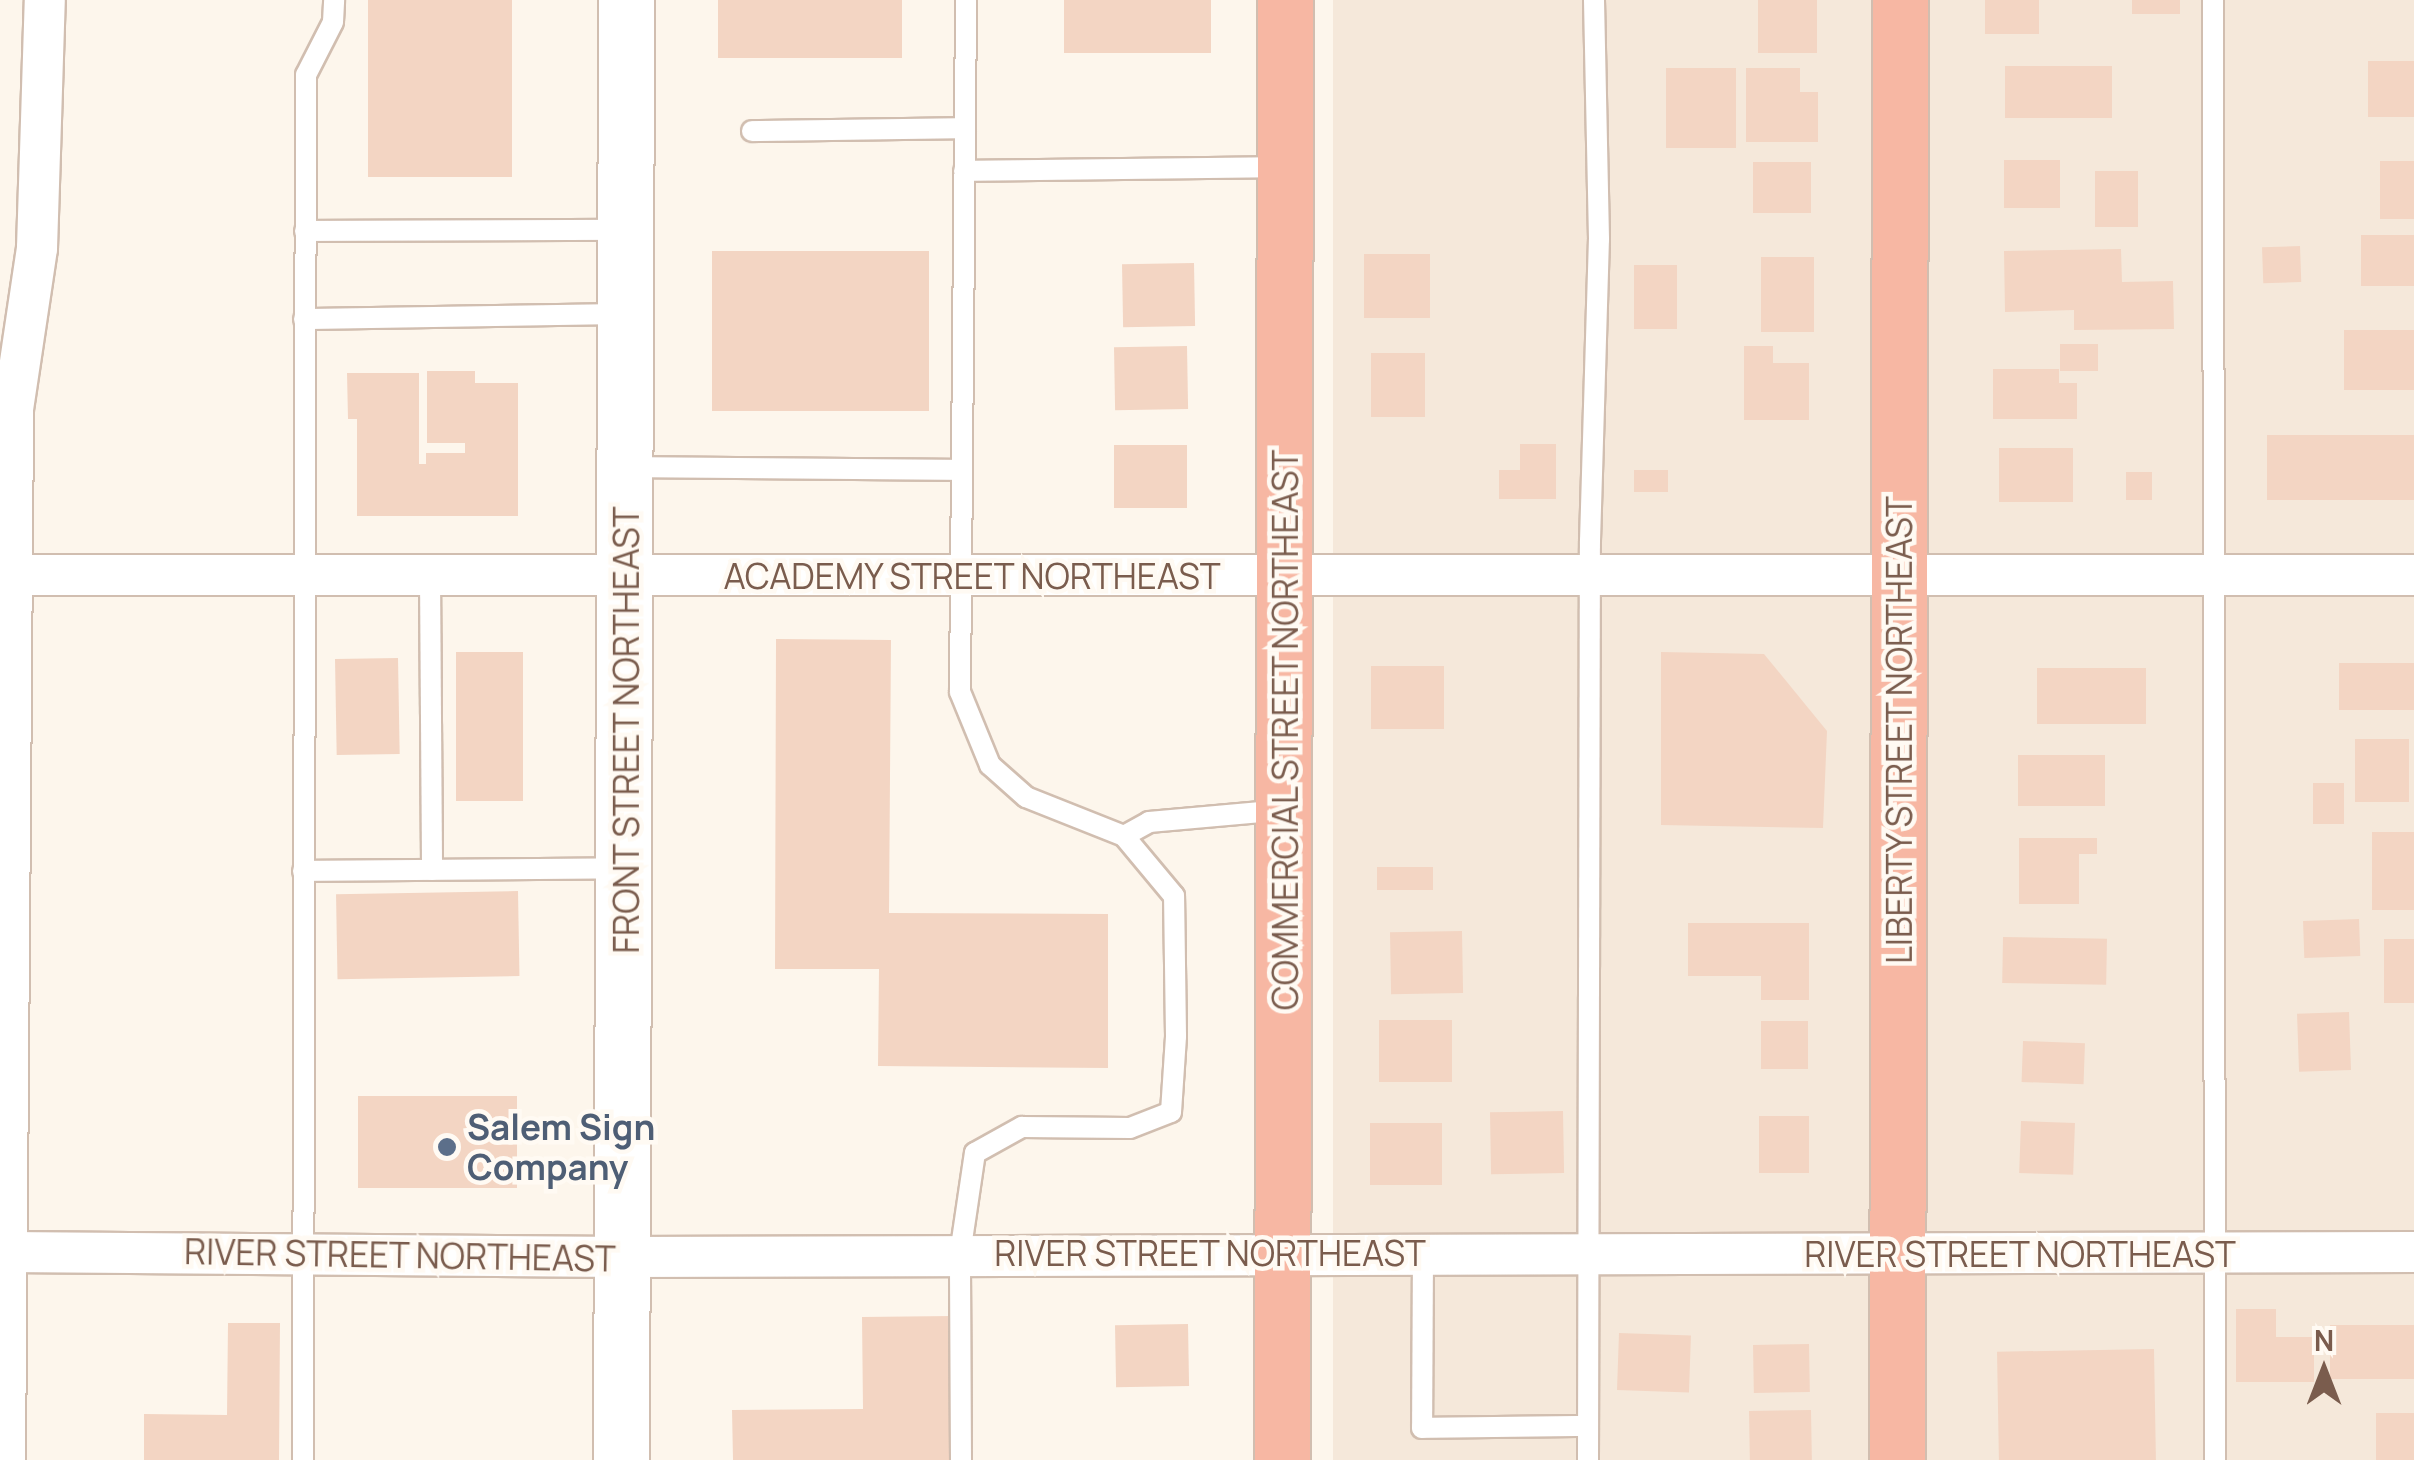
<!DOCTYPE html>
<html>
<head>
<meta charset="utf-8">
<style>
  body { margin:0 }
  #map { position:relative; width:2414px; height:1460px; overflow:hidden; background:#fdf6ec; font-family:Manrope,sans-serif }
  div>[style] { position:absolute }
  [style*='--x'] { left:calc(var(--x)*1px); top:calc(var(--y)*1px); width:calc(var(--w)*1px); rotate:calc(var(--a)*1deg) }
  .residential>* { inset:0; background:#f5e8da; transform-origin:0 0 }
  .building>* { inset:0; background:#f3d5c3; transform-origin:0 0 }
  .roads { filter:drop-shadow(2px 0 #d1beb0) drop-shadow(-2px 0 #d1beb0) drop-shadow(0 2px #d1beb0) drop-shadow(0 -2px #d1beb0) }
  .lane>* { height:20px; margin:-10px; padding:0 10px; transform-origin:10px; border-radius:10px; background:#fff }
  .street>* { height:40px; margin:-20px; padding:0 20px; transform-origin:20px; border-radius:20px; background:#fff }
  .secondary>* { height:55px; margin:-27.5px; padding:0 27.5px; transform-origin:27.5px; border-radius:27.5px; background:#fff }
  .highway>* { height:55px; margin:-27.5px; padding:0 27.5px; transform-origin:27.5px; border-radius:27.5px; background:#f7b7a3 }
  .dots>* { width:28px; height:28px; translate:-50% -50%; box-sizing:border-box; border:5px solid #fffaf3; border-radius:50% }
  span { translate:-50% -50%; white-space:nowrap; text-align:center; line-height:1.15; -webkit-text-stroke:9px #fffaf3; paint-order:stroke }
  .street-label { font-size:35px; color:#7a5c4d }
  .service-label { font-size:35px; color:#4e5e75; font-weight:700 }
  .left { translate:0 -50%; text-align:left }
  .north { position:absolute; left:2274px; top:1320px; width:100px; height:100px; -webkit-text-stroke:8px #fffaf3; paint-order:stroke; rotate:0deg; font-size:28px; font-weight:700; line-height:40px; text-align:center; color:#7a5c4d }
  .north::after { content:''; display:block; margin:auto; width:35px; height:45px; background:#7a5c4d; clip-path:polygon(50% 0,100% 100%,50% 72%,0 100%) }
</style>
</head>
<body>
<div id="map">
  <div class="residential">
    <i style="left:1333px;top:0;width:1081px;height:1460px"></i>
  </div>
  <div class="building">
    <i style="left:368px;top:0;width:144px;height:177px"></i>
    <i style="left:718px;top:0;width:184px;height:58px"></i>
    <i style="left:1064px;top:0;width:147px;height:53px"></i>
    <i style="left:1758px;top:0;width:59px;height:53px"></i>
    <i style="left:1985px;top:0;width:54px;height:34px"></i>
    <i style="left:2132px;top:0;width:48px;height:14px"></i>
    <i style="left:2368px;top:61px;width:46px;height:56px"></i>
    <i style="left:2005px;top:66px;width:107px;height:52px"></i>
    <i style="left:1666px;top:68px;width:70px;height:80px"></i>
    <i style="clip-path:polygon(1746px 68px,1800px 68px,1800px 92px,1818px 92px,1818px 142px,1746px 142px)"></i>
    <i style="left:2004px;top:160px;width:56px;height:48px"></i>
    <i style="left:2380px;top:161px;width:34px;height:58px"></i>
    <i style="left:1753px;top:162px;width:58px;height:51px"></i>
    <i style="left:2095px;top:171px;width:43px;height:56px"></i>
    <i style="left:2361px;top:235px;width:53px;height:51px"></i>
    <i style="left:2300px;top:246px;width:36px;height:38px;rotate:88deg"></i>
    <i style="clip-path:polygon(2121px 249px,2122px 282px,2173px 281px,2174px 329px,2074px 330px,2074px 310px,2005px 312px,2004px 251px)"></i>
    <i style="left:929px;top:251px;width:160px;height:217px;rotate:90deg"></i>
    <i style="left:1364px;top:254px;width:66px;height:64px"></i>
    <i style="left:1761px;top:257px;width:53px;height:75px"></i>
    <i style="left:1194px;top:263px;width:63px;height:72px;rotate:89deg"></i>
    <i style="left:1634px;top:265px;width:43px;height:64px"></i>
    <i style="left:2344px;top:330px;width:70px;height:60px"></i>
    <i style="left:2060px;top:344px;width:38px;height:27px"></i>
    <i style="left:1187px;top:346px;width:63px;height:73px;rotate:89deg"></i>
    <i style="clip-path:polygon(1744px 346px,1773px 346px,1773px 363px,1809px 363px,1809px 420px,1744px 420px)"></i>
    <i style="left:1371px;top:353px;width:54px;height:64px"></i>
    <i style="clip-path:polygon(1993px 369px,2059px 369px,2059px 383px,2077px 383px,2077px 419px,1993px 419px)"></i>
    <i style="clip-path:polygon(427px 371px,475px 371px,475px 383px,518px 383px,518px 516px,357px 516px,357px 419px,348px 419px,347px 373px,419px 373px,419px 464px,426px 464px,426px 453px,465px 453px,465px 443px,427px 443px)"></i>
    <i style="left:2267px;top:435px;width:147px;height:65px"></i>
    <i style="clip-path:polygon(1520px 444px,1556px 444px,1556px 499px,1499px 499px,1499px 470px,1520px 470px)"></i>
    <i style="left:1187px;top:445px;width:63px;height:73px;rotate:90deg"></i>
    <i style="left:1999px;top:448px;width:74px;height:54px"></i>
    <i style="left:1634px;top:470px;width:34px;height:22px"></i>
    <i style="left:2126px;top:472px;width:26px;height:28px"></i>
    <i style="clip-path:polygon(776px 639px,891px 640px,889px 913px,1108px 914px,1108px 1068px,878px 1066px,879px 969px,775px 969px)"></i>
    <i style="left:456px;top:652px;width:67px;height:149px"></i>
    <i style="clip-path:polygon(1661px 652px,1764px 654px,1827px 731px,1823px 828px,1661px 825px)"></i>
    <i style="left:398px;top:658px;width:96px;height:63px;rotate:89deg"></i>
    <i style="left:2339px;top:663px;width:75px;height:47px"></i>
    <i style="left:1371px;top:666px;width:73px;height:63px"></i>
    <i style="left:2037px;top:668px;width:109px;height:56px"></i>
    <i style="left:2355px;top:739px;width:54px;height:63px"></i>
    <i style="left:2018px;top:755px;width:87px;height:51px"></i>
    <i style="left:2313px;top:783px;width:31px;height:41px"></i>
    <i style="left:2372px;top:832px;width:42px;height:78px"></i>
    <i style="clip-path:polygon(2019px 838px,2097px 838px,2097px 854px,2079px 854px,2079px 904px,2019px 904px)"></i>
    <i style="left:1377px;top:867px;width:56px;height:23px"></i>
    <i style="left:518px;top:891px;width:85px;height:182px;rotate:89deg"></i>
    <i style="left:2359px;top:919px;width:37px;height:56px;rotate:88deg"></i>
    <i style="clip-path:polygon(1688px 923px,1809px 923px,1809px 1000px,1761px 1000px,1761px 976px,1688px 976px)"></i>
    <i style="left:1462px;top:931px;width:62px;height:72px;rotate:89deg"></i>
    <i style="left:2003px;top:937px;width:104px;height:46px;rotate:1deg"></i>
    <i style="left:2414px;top:939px;width:64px;height:30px;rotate:90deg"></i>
    <i style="left:2349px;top:1012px;width:58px;height:52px;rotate:88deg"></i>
    <i style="left:1379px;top:1020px;width:73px;height:62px"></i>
    <i style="left:1761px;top:1021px;width:47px;height:48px"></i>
    <i style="left:2023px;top:1041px;width:62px;height:41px;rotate:2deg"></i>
    <i style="left:358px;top:1096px;width:159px;height:92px"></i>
    <i style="left:1563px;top:1111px;width:62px;height:73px;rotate:89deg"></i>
    <i style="left:1759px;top:1116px;width:50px;height:57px"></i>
    <i style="left:2021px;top:1121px;width:54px;height:52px;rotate:2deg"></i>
    <i style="left:1370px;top:1123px;width:72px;height:62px"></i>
    <i style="clip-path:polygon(2236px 1309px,2276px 1309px,2276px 1337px,2314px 1337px,2314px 1382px,2236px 1382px)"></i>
    <i style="clip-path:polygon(952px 1316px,954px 1460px,733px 1460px,732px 1410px,863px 1409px,862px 1317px)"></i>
    <i style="clip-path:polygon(228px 1323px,280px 1323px,279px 1460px,144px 1460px,144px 1414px,227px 1415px)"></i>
    <i style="left:1188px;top:1324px;width:62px;height:73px;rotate:89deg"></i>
    <i style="left:2330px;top:1325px;width:84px;height:54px"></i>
    <i style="left:1619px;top:1333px;width:72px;height:57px;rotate:2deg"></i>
    <i style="left:1809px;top:1344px;width:48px;height:56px;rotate:89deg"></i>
    <i style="left:2154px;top:1349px;width:111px;height:157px;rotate:89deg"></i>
    <i style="left:1811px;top:1410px;width:50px;height:62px;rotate:89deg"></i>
    <i style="left:2376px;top:1413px;width:38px;height:47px"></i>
  </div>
  <div class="roads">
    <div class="lane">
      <i style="--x:2213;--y:0;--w:1460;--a:89.92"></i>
      <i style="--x:752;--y:131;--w:213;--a:-0.8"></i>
      <i style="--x:964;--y:171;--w:318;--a:-0.7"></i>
      <i style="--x:305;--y:231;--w:320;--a:-0.2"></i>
      <i style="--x:304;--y:319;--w:321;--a:-0.9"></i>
      <i style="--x:629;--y:467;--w:332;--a:0.5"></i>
      <i style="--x:430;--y:575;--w:295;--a:89.6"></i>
      <i style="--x:1124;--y:836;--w:29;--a:-29"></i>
      <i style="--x:1149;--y:822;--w:135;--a:-5.1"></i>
      <i style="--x:303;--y:871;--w:316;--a:-0.5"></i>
      <i style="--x:1423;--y:1251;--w:177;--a:90.3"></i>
      <i style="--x:1422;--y:1428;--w:165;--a:-0.7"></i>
      <i style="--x:303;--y:1460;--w:1385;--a:-89.88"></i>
      <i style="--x:306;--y:75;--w:59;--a:-63"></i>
      <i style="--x:333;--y:22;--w:22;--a:-87"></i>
      <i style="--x:961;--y:1460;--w:206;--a:-90.3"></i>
      <i style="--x:960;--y:1254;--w:102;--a:-81.6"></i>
      <i style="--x:975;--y:1153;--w:54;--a:-29"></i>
      <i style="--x:1022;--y:1127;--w:108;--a:0.5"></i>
      <i style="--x:1130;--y:1128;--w:44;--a:-21.3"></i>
      <i style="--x:1171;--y:1112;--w:76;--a:-86.2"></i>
      <i style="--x:1176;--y:1036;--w:140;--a:-90.8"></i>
      <i style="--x:1174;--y:896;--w:78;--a:-129.8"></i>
      <i style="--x:1124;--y:836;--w:105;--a:-158.3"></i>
      <i style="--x:1026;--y:797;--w:48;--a:-138.4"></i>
      <i style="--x:990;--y:765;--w:79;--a:-112.3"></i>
      <i style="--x:960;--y:692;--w:692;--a:-89.5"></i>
      <i style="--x:1588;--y:1460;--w:919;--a:-89.88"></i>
      <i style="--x:1590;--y:541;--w:302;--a:-88.3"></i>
      <i style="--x:1599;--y:239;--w:239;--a:-91.2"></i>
    </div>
    <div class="street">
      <i style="--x:11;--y:575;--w:2403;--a:0"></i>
      <i style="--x:7;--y:1252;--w:618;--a:0.46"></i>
      <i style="--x:625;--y:1257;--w:1789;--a:-0.16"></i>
      <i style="--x:5;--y:1460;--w:1051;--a:-89.56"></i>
      <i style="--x:13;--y:409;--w:163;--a:-81.5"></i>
      <i style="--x:37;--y:248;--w:248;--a:-88.2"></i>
    </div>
    <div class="secondary">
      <i style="--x:621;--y:1460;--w:1460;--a:-89.8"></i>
    </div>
    <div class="highway">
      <i style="--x:1282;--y:1460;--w:1460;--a:-89.88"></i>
      <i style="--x:1897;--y:1460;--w:1460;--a:-89.88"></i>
    </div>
  </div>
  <div class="dots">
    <i style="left:447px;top:1147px;background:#5c6f8a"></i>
  </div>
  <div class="street-label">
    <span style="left:972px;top:576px">ACADEMY STREET NORTHEAST</span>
    <span style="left:626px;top:730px;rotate:-90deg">FRONT STREET NORTHEAST</span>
    <span style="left:1285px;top:730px;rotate:-90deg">COMMERCIAL STREET NORTHEAST</span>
    <span style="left:1899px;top:730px;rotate:-90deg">LIBERTY STREET NORTHEAST</span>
    <span style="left:1210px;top:1253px">RIVER STREET NORTHEAST</span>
    <span style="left:2020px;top:1254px">RIVER STREET NORTHEAST</span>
    <span style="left:400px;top:1255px;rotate:1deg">RIVER STREET NORTHEAST</span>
  </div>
  <div class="service-label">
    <span class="left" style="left:467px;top:1147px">Salem Sign<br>Company</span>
  </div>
  <div class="north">N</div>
</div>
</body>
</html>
